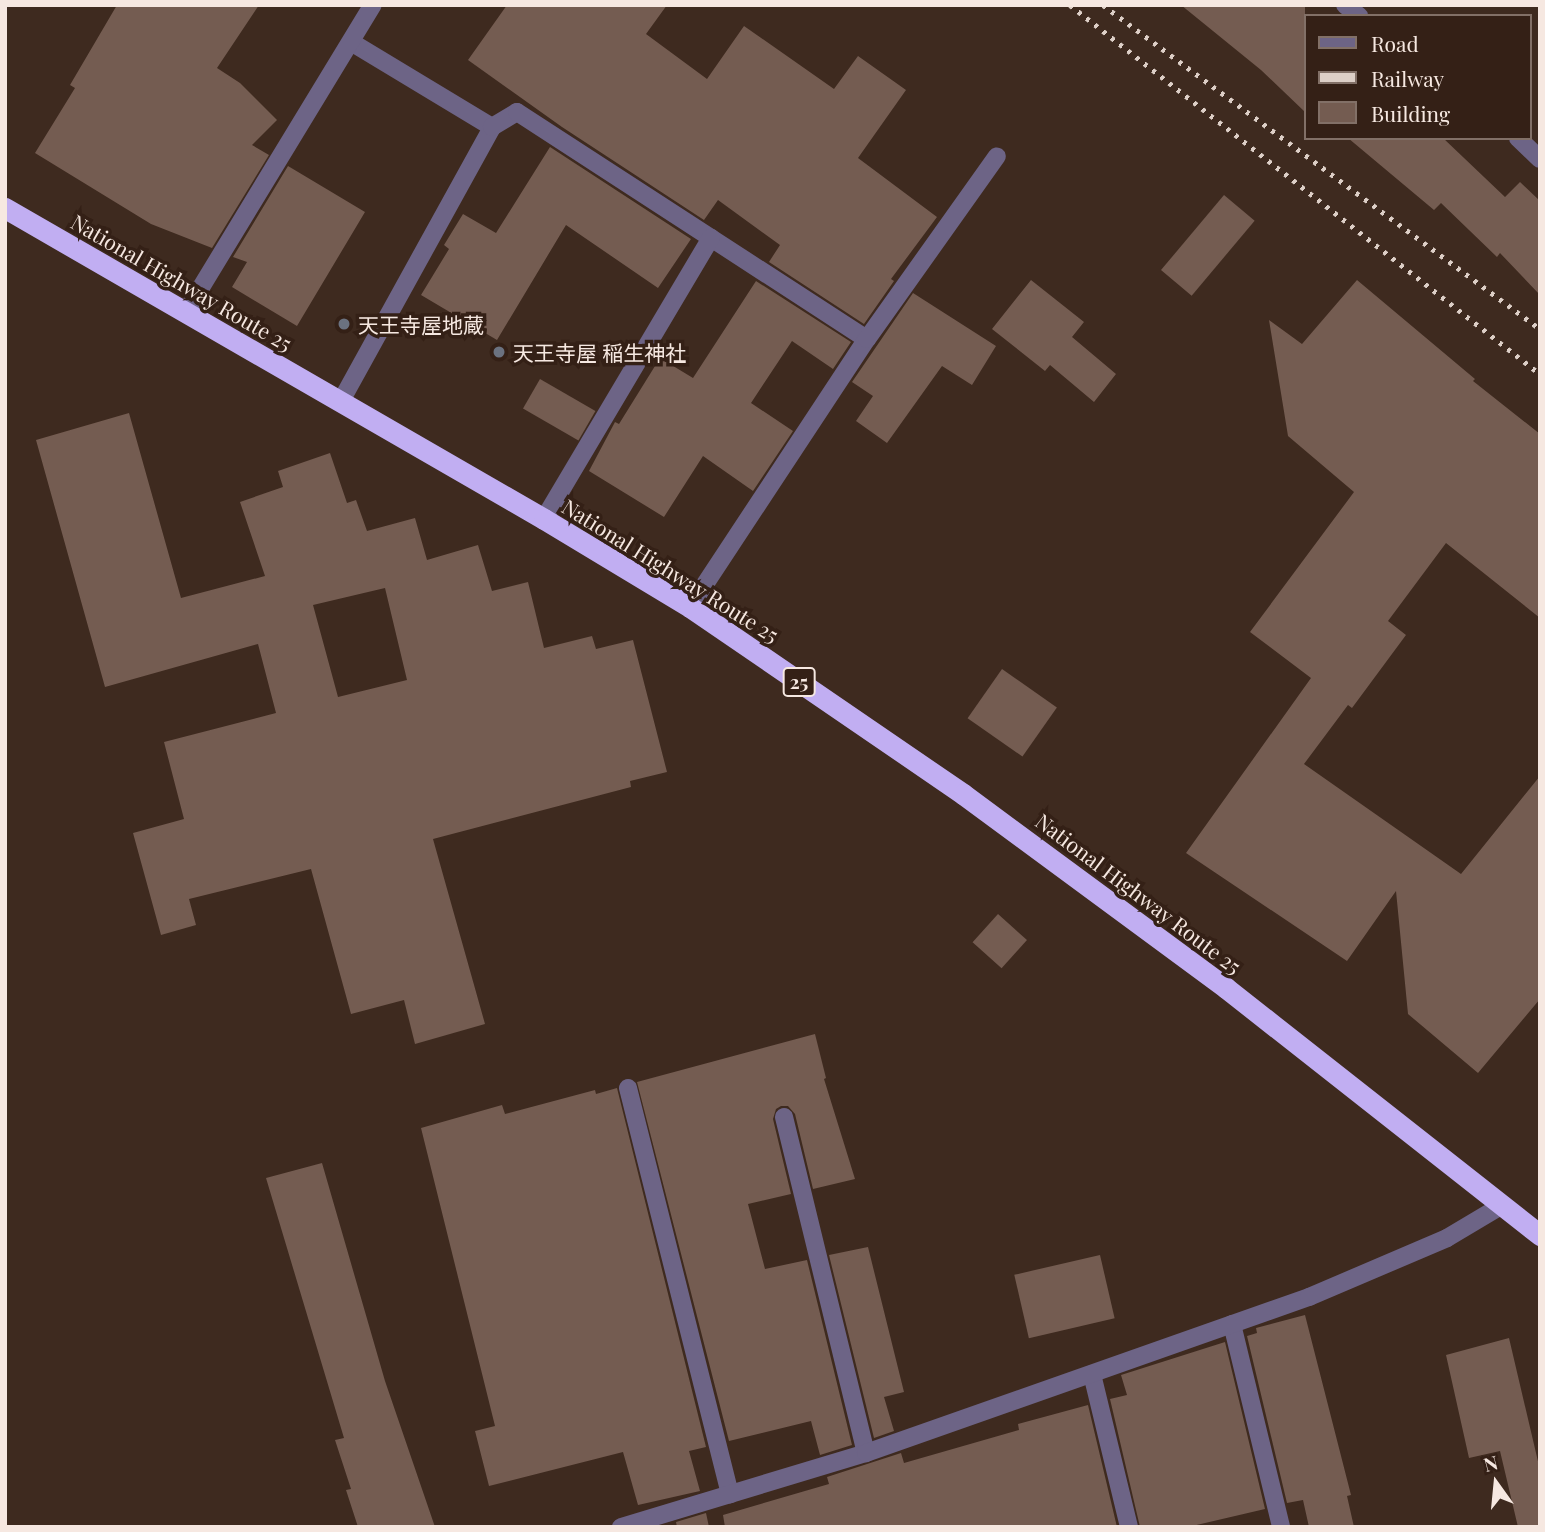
<!DOCTYPE html>
<html>
<head>
<meta charset="utf-8">
<style>
  body { margin:0 }
  #map { position:relative; width:1545px; height:1532px; overflow:hidden; background:#3e2a1f; font-family:"Playfair Display","Noto Sans JP",serif }
  div>[style] { position:absolute }
  [style*='--x'] { left:calc(var(--x)*1px); top:calc(var(--y)*1px); width:calc(var(--w)*1px); rotate:calc(var(--a)*1deg) }
  .building>* { inset:0; background:#745c51; transform-origin:0 0 }
  .street>* { height:18px; margin:-9px; padding:0 9px; transform-origin:9px; border-radius:9px; background:#6d6486 }
  .highway>* { height:21px; margin:-10.5px; padding:0 10.5px; transform-origin:10.5px; border-radius:10.5px; background:#c1aef2 }
  .rail>* { height:5px; margin-top:-2.5px; transform-origin:0; background:repeating-linear-gradient(90deg,#ddcfc7 0 3.5px,transparent 0 10.5px) }
  .dots>* { width:19px; height:19px; translate:-50% -50%; box-sizing:border-box; border:4px solid #342016; border-radius:50% }
  span { translate:-50% -50%; white-space:nowrap; text-align:center; line-height:1.15; -webkit-text-stroke:7px #342016; paint-order:stroke }
  .shield-label span { padding:2px 5px; background:#342016; border:2px solid; border-radius:5px; -webkit-text-stroke-width:0 }
  .shield-label { font-size:19px; color:#f6e8e1; font-weight:700 }
  .street-label { font-size:21px; color:#f6e8e1 }
  .poi-label { font-size:21px; color:#f6e8e1 }
  .left { translate:0 -50%; text-align:left }
  .frame { position:absolute; inset:0; border:7px solid #f6e8e1; pointer-events:none }
  .legend { position:absolute; left:1304px; top:14px; width:228px; height:126px; box-sizing:border-box; background:#342016; border:2px solid #827067; margin:0; padding:9px 12px; list-style:none; font-size:21px; color:#f6e8e1 }
  .legend li { display:flex; align-items:center; gap:14px; height:35px }
  .legend b { width:35px; border:2px solid #827067 }
  .north { position:absolute; left:1461px; top:1448px; width:70px; height:70px; -webkit-text-stroke:5px #342016; paint-order:stroke; rotate:345deg; font-size:19px; font-weight:700; line-height:28px; text-align:center; color:#f6e8e1 }
  .north::after { content:''; display:block; margin:auto; width:24px; height:32px; background:#f6e8e1; clip-path:polygon(50% 0,100% 100%,50% 72%,0 100%) }
</style>
</head>
<body>
<div id="map">
  <div class="building">
    <i style="clip-path:polygon(117px 5px,259px 5px,217px 68px,240px 83px,277px 120px,252px 145px,269px 155px,212px 248px,151px 224px,35px 153px,75px 88px,70px 85px)"></i>
    <i style="clip-path:polygon(507px 5px,667px 5px,646px 34px,707px 79px,744px 26px,834px 89px,858px 56px,906px 90px,858px 158px,937px 217px,891px 279px,894px 281px,864px 324px,769px 262px,780px 245px,718px 200px,704px 220px,562px 127px,468px 60px)"></i>
    <i style="clip-path:polygon(1181px 5px,1305px 5px,1305px 112px,1261px 70px)"></i>
    <i style="clip-path:polygon(1348px 138px,1443px 138px,1505px 197px,1520px 182px,1540px 201px,1540px 295px,1500px 253px,1497px 257px,1441px 203px,1434px 210px)"></i>
    <i style="clip-path:polygon(550px 147px,691px 239px,658px 288px,566px 225px,497px 340px,421px 295px,449px 249px,444px 245px,463px 214px,496px 233px)"></i>
    <i style="clip-path:polygon(288px 166px,365px 212px,297px 326px,232px 287px,247px 262px,233px 257px)"></i>
    <i style="left:1224px;top:195px;width:40px;height:98px;rotate:40deg"></i>
    <i style="clip-path:polygon(1031px 280px,1084px 322px,1072px 337px,1116px 374px,1094px 402px,1050px 365px,1045px 371px,992px 329px)"></i>
    <i style="clip-path:polygon(1357px 280px,1475px 379px,1473px 381px,1540px 434px,1540px 618px,1446px 543px,1388px 621px,1406px 635px,1352px 708px,1348px 705px,1304px 764px,1461px 874px,1540px 776px,1540px 999px,1478px 1073px,1408px 1014px,1396px 891px,1347px 961px,1186px 853px,1311px 678px,1250px 632px,1354px 492px,1288px 436px,1269px 320px,1302px 344px)"></i>
    <i style="clip-path:polygon(756px 281px,851px 342px,833px 369px,792px 341px,751px 403px,793px 431px,753px 491px,703px 456px,664px 517px,589px 471px,615px 422px,619px 424px,660px 358px,693px 378px)"></i>
    <i style="clip-path:polygon(913px 293px,996px 346px,972px 385px,942px 366px,887px 443px,856px 421px,873px 396px,852px 382px)"></i>
    <i style="left:540px;top:379px;width:64px;height:34px;rotate:30deg"></i>
    <i style="clip-path:polygon(evenodd,129px 413px,181px 598px,265px 576px,240px 502px,283px 487px,278px 471px,330px 453px,347px 503px,356px 500px,367px 531px,415px 518px,427px 560px,478px 545px,492px 591px,528px 582px,544px 648px,592px 636px,596px 649px,633px 640px,667px 772px,630px 781px,631px 787px,433px 839px,485px 1024px,415px 1044px,404px 1000px,351px 1014px,311px 869px,189px 899px,196px 925px,161px 935px,133px 833px,184px 819px,164px 742px,276px 713px,258px 644px,105px 687px,36px 440px,129px 413px,385px 588px,407px 680px,338px 697px,313px 605px,385px 588px)"></i>
    <i style="left:1002px;top:669px;width:67px;height:60px;rotate:35deg"></i>
    <i style="left:998px;top:914px;width:39px;height:38px;rotate:42deg"></i>
    <i style="clip-path:polygon(815px 1034px,826px 1078px,824px 1079px,855px 1179px,813px 1189px,795px 1114px,788px 1106px,781px 1106px,776px 1109px,773px 1119px,791px 1194px,748px 1204px,765px 1269px,807px 1260px,852px 1445px,820px 1455px,811px 1421px,729px 1441px,637px 1082px)"></i>
    <i style="clip-path:polygon(617px 1088px,706px 1447px,689px 1451px,700px 1491px,638px 1505px,623px 1452px,489px 1486px,475px 1431px,495px 1426px,421px 1128px,502px 1105px,505px 1114px,595px 1090px,596px 1094px)"></i>
    <i style="clip-path:polygon(322px 1163px,385px 1381px,435px 1527px,358px 1527px,346px 1490px,351px 1489px,335px 1440px,344px 1438px,266px 1178px)"></i>
    <i style="clip-path:polygon(868px 1247px,904px 1392px,884px 1397px,894px 1431px,874px 1438px,829px 1255px)"></i>
    <i style="left:1100px;top:1255px;width:65px;height:88px;rotate:77deg"></i>
    <i style="clip-path:polygon(1305px 1315px,1351px 1495px,1347px 1496px,1354px 1527px,1309px 1527px,1303px 1500px,1287px 1503px,1247px 1336px,1257px 1333px,1256px 1328px)"></i>
    <i style="clip-path:polygon(1509px 1338px,1540px 1470px,1540px 1527px,1518px 1527px,1500px 1451px,1469px 1458px,1446px 1355px)"></i>
    <i style="clip-path:polygon(1225px 1342px,1265px 1509px,1188px 1527px,1140px 1527px,1110px 1399px,1127px 1395px,1121px 1375px)"></i>
    <i style="clip-path:polygon(1088px 1405px,1117px 1527px,725px 1527px,723px 1515px,829px 1484px,827px 1477px,901px 1453px,904px 1463px,1019px 1430px,1018px 1424px)"></i>
    <i style="clip-path:polygon(706px 1513px,709px 1527px,677px 1527px,676px 1522px)"></i>
  </div>
  <div class="street">
    <i style="--x:1345;--y:5;--w:18;--a:38"></i>
    <i style="--x:351;--y:42;--w:165;--a:31.1"></i>
    <i style="--x:1518;--y:138;--w:30;--a:44"></i>
    <i style="--x:186;--y:312;--w:359;--a:-58.7"></i>
    <i style="--x:341;--y:401;--w:313;--a:-61.1"></i>
    <i style="--x:492;--y:127;--w:29;--a:-31"></i>
    <i style="--x:517;--y:112;--w:417;--a:33"></i>
    <i style="--x:544;--y:519;--w:327;--a:-59.3"></i>
    <i style="--x:690;--y:607;--w:321;--a:-56.6"></i>
    <i style="--x:867;--y:339;--w:224;--a:-54.6"></i>
    <i style="--x:628;--y:1088;--w:419;--a:75.9"></i>
    <i style="--x:784;--y:1117;--w:346;--a:76.3"></i>
    <i style="--x:1232;--y:1324;--w:209;--a:76.4"></i>
    <i style="--x:1092;--y:1374;--w:157;--a:76.4"></i>
    <i style="--x:621;--y:1527;--w:256;--a:-16.8"></i>
    <i style="--x:866;--y:1453;--w:470;--a:-19.4"></i>
    <i style="--x:1309;--y:1297;--w:150;--a:-23.1"></i>
    <i style="--x:1447;--y:1238;--w:63;--a:-30.7"></i>
  </div>
  <div class="highway">
    <i style="--x:5;--y:208;--w:622;--a:29.98"></i>
    <i style="--x:544;--y:519;--w:170;--a:31.1"></i>
    <i style="--x:690;--y:607;--w:331;--a:34.4"></i>
    <i style="--x:963;--y:794;--w:327;--a:36.4"></i>
    <i style="--x:1226;--y:988;--w:400;--a:38.2"></i>
  </div>
  <div class="rail">
    <i style="--x:1070;--y:5;--w:598;--a:38.14"></i>
    <i style="--x:1103;--y:5;--w:544;--a:36.55"></i>
  </div>
  <div class="dots">
    <i style="left:344px;top:324px;background:#6b7280"></i>
    <i style="left:499px;top:352px;background:#6b7280"></i>
  </div>
  <div class="shield-label">
    <span style="left:799px;top:682px">25</span>
  </div>
  <div class="street-label">
    <span style="left:182px;top:282px;rotate:30deg">National Highway Route 25</span>
    <span style="left:671px;top:570px;rotate:32deg">National Highway Route 25</span>
    <span style="left:1139px;top:893px;rotate:37deg">National Highway Route 25</span>
  </div>
  <div class="poi-label">
    <span class="left" style="left:358px;top:324px">天王寺屋地蔵</span>
    <span class="left" style="left:513px;top:352px">天王寺屋 稲生神社</span>
  </div>
  <div class="frame"></div>
  <ul class="legend">
  <li><b style="height:9px;background:#6d6486"></b>Road</li>
  <li><b style="height:9px;background:#ddcfc7"></b>Railway</li>
  <li><b style="height:19px;background:#745c51"></b>Building</li>
  </ul>
  <div class="north">N</div>
</div>
</body>
</html>
